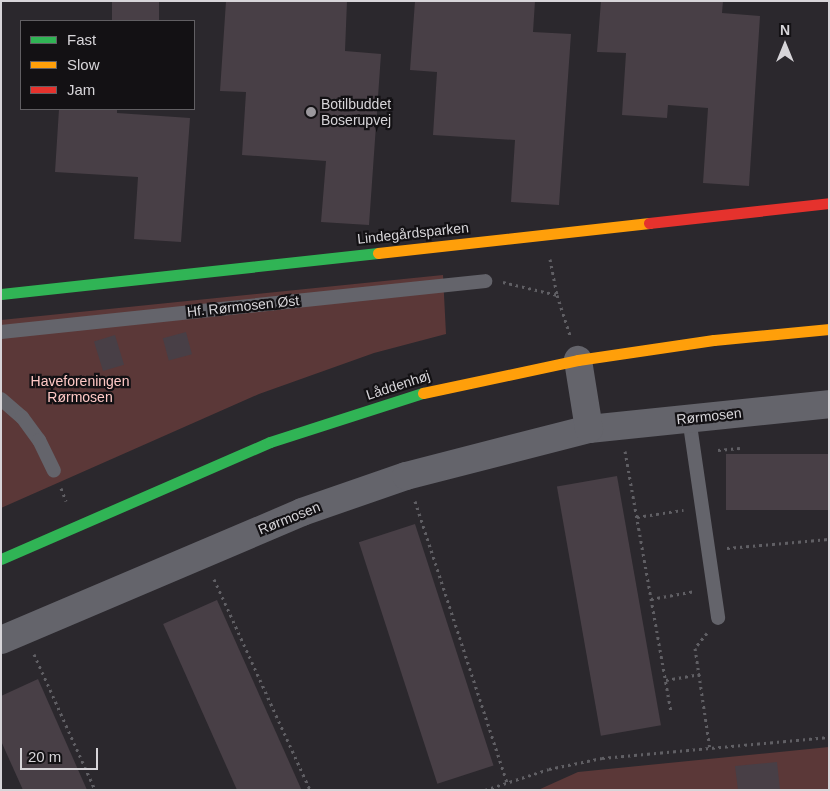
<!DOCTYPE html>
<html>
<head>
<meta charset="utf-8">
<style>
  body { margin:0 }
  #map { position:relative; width:830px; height:791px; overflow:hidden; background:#2b282d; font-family:Arial,sans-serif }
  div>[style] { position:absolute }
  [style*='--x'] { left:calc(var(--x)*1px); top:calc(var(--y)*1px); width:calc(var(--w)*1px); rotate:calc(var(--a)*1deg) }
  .green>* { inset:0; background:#5b3838 }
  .building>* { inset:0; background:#483f46; transform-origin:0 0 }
  .path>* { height:3px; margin-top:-1.5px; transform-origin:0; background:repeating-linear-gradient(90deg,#605f64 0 2.5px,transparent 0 6.5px) }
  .lane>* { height:14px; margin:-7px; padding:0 7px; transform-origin:7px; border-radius:7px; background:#64646b }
  .street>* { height:28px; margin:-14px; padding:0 14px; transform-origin:14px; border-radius:14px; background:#64646b }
  .fast>* { height:11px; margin:-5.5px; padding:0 5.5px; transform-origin:5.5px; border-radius:5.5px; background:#30b455 }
  .slow>* { height:11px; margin:-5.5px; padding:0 5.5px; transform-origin:5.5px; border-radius:5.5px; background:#ff9f0a }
  .jam>* { height:11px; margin:-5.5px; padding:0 5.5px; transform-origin:5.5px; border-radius:5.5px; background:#e5322d }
  .dots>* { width:14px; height:14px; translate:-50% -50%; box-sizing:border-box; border:2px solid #131114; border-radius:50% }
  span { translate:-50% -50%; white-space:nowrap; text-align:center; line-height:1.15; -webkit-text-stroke:4.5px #131114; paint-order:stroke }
  .poi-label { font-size:14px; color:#d7d5d9 }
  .left { translate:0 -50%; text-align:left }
  .street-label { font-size:14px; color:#d7d5d9 }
  .park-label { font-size:14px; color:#ffc9c6 }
  .frame { position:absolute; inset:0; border:2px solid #d7d5d9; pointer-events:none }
  .legend { position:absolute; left:20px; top:20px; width:175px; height:90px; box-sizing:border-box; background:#131114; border:1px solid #615f63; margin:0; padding:6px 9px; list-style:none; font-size:15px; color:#d7d5d9 }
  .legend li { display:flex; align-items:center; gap:10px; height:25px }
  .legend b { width:25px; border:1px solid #615f63 }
  .north { position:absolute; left:760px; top:20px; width:50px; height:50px; -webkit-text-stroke:4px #131114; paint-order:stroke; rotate:0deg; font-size:14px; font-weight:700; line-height:20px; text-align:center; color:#d7d5d9 }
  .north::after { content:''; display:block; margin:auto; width:18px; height:22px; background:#d7d5d9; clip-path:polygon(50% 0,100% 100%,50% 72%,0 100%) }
  .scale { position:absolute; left:20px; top:748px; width:78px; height:22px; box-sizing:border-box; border:2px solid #d7d5d9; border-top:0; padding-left:6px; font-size:15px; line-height:18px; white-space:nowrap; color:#d7d5d9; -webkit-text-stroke:4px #131114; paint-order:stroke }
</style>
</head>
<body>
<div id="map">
  <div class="green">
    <i style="clip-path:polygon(443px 275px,446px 334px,374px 353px,259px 394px,1px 508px,1px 320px)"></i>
    <i style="clip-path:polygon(829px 747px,829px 790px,538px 790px,578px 772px)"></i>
  </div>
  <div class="building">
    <i style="left:112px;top:1px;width:47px;height:20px"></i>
    <i style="clip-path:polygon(226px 1px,347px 1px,345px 51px,381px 54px,369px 225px,321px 222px,326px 161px,242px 155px,246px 92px,220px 91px)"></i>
    <i style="clip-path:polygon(415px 1px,535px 1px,533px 32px,571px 34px,559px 205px,511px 202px,515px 140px,433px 135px,437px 72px,410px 70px)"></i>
    <i style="clip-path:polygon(601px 1px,723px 1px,722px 13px,760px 16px,749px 186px,703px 183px,708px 108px,668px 105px,667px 118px,622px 115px,626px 53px,597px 52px)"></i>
    <i style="clip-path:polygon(59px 109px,117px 109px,117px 113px,190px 118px,181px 242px,134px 239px,138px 177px,55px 172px)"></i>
    <i style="left:186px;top:332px;width:23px;height:24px;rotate:75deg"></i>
    <i style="left:115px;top:335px;width:31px;height:22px;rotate:73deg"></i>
    <i style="left:829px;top:454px;width:56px;height:103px;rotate:90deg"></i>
    <i style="left:617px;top:476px;width:253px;height:61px;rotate:80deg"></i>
    <i style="left:415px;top:524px;width:254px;height:59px;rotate:72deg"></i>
    <i style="left:217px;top:600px;width:208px;height:59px;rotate:66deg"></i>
    <i style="clip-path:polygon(38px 679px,87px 790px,23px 790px,1px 741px,1px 696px)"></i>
    <i style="clip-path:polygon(777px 762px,780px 790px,738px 790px,735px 766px)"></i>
  </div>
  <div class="path">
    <i style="--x:550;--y:259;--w:37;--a:79"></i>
    <i style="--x:557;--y:295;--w:42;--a:72"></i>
    <i style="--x:503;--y:282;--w:56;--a:13.5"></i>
    <i style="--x:718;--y:450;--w:22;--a:-5"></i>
    <i style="--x:625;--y:451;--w:264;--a:80"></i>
    <i style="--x:61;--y:488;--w:14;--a:69"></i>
    <i style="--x:415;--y:501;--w:297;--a:71.9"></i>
    <i style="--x:637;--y:517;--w:47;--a:-8.7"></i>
    <i style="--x:727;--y:548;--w:102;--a:-5"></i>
    <i style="--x:214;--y:579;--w:232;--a:65.5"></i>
    <i style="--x:651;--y:599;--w:45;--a:-10.3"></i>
    <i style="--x:707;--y:633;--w:19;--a:129"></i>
    <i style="--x:695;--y:648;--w:103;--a:81.6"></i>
    <i style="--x:34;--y:654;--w:149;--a:65.8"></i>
    <i style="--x:666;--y:680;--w:35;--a:-10"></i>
    <i style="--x:485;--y:790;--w:67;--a:-18.2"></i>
    <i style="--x:549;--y:769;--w:54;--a:-11.7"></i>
    <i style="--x:602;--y:758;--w:228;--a:-5.3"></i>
  </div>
  <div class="lane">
    <i style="--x:1;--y:332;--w:487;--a:-6"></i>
    <i style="--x:1;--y:399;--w:28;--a:41"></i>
    <i style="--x:22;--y:417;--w:29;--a:54"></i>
    <i style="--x:39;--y:440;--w:34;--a:64"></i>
    <i style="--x:689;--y:418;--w:202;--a:81.7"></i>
  </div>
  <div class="street">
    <i style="--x:589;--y:429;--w:241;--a:-5.9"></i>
    <i style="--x:1;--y:640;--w:327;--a:-23"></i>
    <i style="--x:302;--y:512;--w:110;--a:-19.1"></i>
    <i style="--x:406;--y:476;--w:189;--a:-14.4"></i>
    <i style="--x:589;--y:429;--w:70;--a:-99.1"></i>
  </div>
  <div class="fast">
    <i style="--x:1;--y:294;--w:379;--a:-6.2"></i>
    <i style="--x:1;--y:559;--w:293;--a:-23.5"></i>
    <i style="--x:270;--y:442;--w:161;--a:-17.8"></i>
  </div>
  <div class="slow">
    <i style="--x:378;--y:253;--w:273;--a:-6.3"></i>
    <i style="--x:423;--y:393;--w:158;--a:-12"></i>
    <i style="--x:578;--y:360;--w:137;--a:-8.4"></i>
    <i style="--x:714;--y:340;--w:116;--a:-5.5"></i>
  </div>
  <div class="jam">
    <i style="--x:649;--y:223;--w:181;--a:-6.3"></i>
  </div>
  <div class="dots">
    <i style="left:311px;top:112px;background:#9b989d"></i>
  </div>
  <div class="poi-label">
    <span class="left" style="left:321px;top:112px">Botilbuddet<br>Boserupvej</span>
  </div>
  <div class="street-label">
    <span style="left:413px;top:233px;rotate:-6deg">Lindegårdsparken</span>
    <span style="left:243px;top:306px;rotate:-6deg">Hf. Rørmosen Øst</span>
    <span style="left:398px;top:385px;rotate:-18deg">Låddenhøj</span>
    <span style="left:709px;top:416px;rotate:-6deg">Rørmosen</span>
    <span style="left:289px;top:518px;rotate:-22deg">Rørmosen</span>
  </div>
  <div class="park-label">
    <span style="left:80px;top:389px">Haveforeningen<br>Rørmosen</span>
  </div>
  <div class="frame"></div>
  <ul class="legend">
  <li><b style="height:6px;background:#30b455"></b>Fast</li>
  <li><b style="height:6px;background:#ff9f0a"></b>Slow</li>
  <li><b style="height:6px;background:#e5322d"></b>Jam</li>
  </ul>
  <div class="north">N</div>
  <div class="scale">20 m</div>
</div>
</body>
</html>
